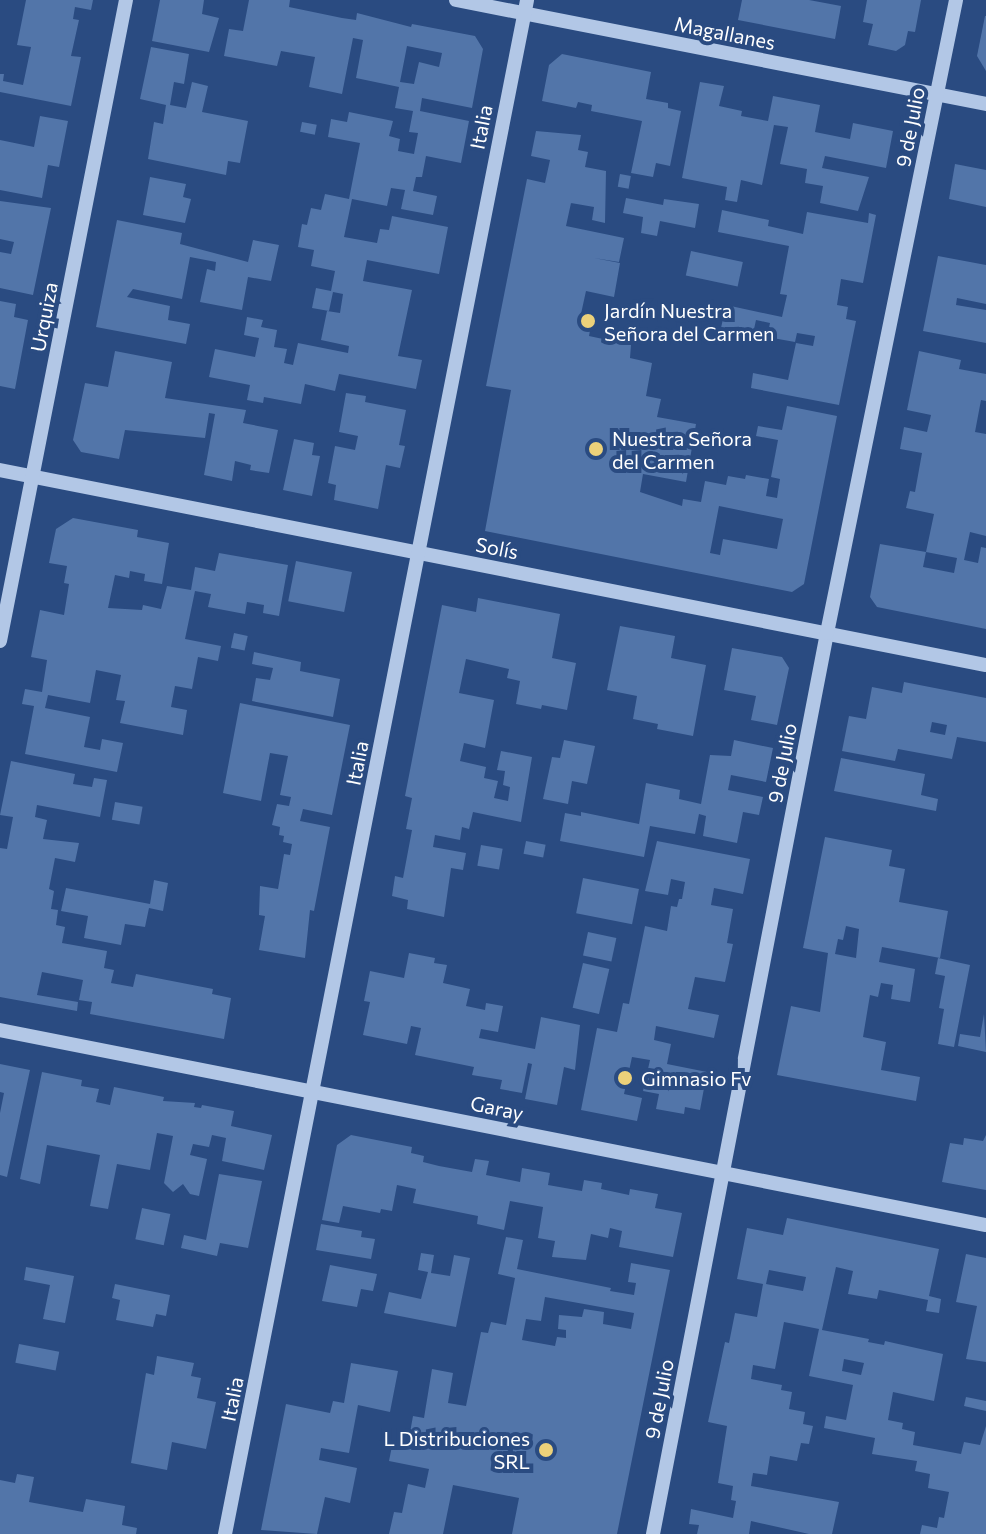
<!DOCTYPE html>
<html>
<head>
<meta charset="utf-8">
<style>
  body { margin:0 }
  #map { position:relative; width:986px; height:1534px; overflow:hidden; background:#2a4b81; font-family:Commissioner,sans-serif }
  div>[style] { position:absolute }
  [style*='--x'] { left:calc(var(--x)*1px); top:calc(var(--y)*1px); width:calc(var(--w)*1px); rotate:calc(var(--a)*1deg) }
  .building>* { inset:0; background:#5275a9; transform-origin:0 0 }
  .minor>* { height:14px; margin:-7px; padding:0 7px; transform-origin:7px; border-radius:7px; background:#b2c7e6 }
  .dots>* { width:22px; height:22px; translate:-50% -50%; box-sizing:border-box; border:4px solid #2a4b81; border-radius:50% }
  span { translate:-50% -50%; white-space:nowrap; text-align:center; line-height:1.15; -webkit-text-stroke:8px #2a4b81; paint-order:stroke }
  .street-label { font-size:20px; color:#fff }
  .poi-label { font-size:20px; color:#fff }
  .left { translate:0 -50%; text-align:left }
  .right { translate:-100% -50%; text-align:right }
</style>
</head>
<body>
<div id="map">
  <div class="building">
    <i style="clip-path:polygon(26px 0,93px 0,91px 10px,75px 7px,73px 19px,79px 20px,71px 56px,81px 57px,71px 106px,0 92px,0 74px,4px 74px,3px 81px,23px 85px,31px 47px,17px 45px)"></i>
    <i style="clip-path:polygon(160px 0,204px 0,202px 14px,219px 18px,209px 52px,152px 41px)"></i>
    <i style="clip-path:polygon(evenodd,249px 0,290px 0,289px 7px,342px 18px,356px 20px,357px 13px,411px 27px,412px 24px,475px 36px,483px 49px,472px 108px,422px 98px,420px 111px,469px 121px,461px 163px,426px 156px,422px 177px,416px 177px,413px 191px,437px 196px,433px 215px,401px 209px,405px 190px,391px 188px,387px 206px,352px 199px,344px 237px,377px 243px,380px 229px,389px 230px,392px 216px,448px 227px,439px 274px,367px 260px,363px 281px,412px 290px,398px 356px,422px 360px,416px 389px,339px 374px,335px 391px,305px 384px,301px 404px,264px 397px,263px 403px,247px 400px,250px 385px,209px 377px,215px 349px,255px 357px,259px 338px,244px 335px,247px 317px,263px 320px,261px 327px,277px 330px,274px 347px,287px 349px,284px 363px,293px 365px,298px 343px,348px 353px,349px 346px,321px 340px,327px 311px,340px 313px,343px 294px,333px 292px,329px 311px,312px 308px,316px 288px,331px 291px,335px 271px,311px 266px,314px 250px,298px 247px,302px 224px,307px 225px,311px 208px,321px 210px,325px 194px,349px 199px,360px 143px,328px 137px,331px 119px,347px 122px,349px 112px,393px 121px,389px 136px,400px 139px,398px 151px,414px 154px,418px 133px,409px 132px,413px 111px,395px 108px,399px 87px,356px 78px,363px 40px,353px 38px,342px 94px,309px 87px,315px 57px,281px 51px,277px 66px,224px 56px,229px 29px,243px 31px,249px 0,407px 46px,442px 53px,439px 67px,419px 62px,414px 84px,400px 82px,407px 46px)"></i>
    <i style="clip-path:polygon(742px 0,809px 0,841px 6px,835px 39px,738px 20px)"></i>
    <i style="clip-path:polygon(867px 0,921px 0,915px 32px,908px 31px,905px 45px,896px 51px,868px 45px,873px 24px,863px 22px)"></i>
    <i style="clip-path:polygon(985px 16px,986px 16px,986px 71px,977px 56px)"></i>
    <i style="clip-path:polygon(151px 47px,189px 54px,184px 84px,174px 82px,170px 105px,186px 108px,192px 82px,208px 86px,202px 112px,248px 121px,240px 163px,228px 161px,226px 175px,148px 159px,154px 122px,163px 124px,166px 105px,140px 99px)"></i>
    <i style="clip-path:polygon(562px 54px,651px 72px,646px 99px,668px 103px,668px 108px,681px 111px,670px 166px,656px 163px,653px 177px,631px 173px,642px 121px,591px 111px,592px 105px,578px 102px,576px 108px,542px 101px,549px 65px)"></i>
    <i style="clip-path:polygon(700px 82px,724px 86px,719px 106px,742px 111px,741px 116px,768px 121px,773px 96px,820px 105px,815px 132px,850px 139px,853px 123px,893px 131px,886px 168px,825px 156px,822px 168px,869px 177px,858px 211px,820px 203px,823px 186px,805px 183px,807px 169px,780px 164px,788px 127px,774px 125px,762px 185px,741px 180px,737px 202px,725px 200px,727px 187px,682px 178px)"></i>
    <i style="clip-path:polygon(40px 116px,68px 121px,59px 167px,48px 165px,42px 198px,0 190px,0 140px,34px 147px)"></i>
    <i style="left:302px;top:122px;width:15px;height:10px;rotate:11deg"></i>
    <i style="clip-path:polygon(evenodd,536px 131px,581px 135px,578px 150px,588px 152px,585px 167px,606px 171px,605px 223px,592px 220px,594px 207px,571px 203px,566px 226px,624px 238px,619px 262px,594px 258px,620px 263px,614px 297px,586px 291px,579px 323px,591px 325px,589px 336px,631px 345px,630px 358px,652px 363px,646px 396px,661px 399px,657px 417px,696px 424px,686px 482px,643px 474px,640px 492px,682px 506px,683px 499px,701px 502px,705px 481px,726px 485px,728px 476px,745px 479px,746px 475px,769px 479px,766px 496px,777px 498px,780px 479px,771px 477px,778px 440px,756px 436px,758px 426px,782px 430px,787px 406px,837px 416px,804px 584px,792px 592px,485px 531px,511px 390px,486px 386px,527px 179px,545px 183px,550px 160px,531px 156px,536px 131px,719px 506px,783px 519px,777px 549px,723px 539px,720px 555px,710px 553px,719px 506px)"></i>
    <i style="clip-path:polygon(955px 164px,986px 170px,986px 207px,949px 199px)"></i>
    <i style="left:620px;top:174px;width:11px;height:13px;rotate:10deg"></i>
    <i style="clip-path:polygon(150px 177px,186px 184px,183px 197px,191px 199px,185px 223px,143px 215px)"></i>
    <i style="clip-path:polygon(626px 198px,663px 205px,664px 199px,699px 204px,695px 228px,660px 221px,657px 236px,641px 233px,643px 217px,623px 213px)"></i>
    <i style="clip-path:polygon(0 201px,51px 208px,33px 295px,0 288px,0 252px,11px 254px,14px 242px,0 239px)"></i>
    <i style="clip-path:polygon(722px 210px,769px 220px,768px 226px,803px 234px,807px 212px,868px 223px,869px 213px,876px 215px,863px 283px,841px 279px,837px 305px,848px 307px,846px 319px,856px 321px,839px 405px,751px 388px,753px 373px,788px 380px,796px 343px,813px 346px,815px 336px,797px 333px,795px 342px,767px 337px,770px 323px,756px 320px,753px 334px,721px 328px,726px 305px,782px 317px,787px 295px,780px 294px,789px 246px,718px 232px)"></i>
    <i style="clip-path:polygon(117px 220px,182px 233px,180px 244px,248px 262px,253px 240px,279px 245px,271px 281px,248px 277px,242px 310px,200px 302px,207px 269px,215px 271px,216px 262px,190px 257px,182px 299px,133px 289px,127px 297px,170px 306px,168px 320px,190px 324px,186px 344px,96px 327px)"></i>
    <i style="left:691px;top:251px;width:53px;height:25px;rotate:12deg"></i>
    <i style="clip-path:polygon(938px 256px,986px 265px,986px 304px,957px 298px,956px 305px,986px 310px,986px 343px,923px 331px)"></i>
    <i style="clip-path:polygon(0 301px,16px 304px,14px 317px,28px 320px,15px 389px,0 386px)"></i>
    <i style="clip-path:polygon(115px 351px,172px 362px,165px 398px,246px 410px,243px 423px,278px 430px,269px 473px,250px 470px,251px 465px,235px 461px,232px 481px,204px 475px,215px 414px,209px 413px,205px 438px,125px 430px,119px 459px,81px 452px,73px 440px,85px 383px,108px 387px)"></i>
    <i style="clip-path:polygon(919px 351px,961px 360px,959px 369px,986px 374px,986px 401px,981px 400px,975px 432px,986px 434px,986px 536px,970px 532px,964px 560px,978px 563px,981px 547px,986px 548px,986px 629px,877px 607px,870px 597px,880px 544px,926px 552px,923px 567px,954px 573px,957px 558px,926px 552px,934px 514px,906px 508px,910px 491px,915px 492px,922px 453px,900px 449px,904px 427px,927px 432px,931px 415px,907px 410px)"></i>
    <i style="clip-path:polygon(346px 393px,366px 396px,365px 402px,406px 410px,399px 445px,405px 446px,400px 468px,386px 465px,378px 509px,334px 500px,336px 485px,328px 483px,335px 446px,355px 450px,358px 436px,339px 432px)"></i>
    <i style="clip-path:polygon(294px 439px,314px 443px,312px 455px,320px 456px,312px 496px,283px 490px)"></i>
    <i style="clip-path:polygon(73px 518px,138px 530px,137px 537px,169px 543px,162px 584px,144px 581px,145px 574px,130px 571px,129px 578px,115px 575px,108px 608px,142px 610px,143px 605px,161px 609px,167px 586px,191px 590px,195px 567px,215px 571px,219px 553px,288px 565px,279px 616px,263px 613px,264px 605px,247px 602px,245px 614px,208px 607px,211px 594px,195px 591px,185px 639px,221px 646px,218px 661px,198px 657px,192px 689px,175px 686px,171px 707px,187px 710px,183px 735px,120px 723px,125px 701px,116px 700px,121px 675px,96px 670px,90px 703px,48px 695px,45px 708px,90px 717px,84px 747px,100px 750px,102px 739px,123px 743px,117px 772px,25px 754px,34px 706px,22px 704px,25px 689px,42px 692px,47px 660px,31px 657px,40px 610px,64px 615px,69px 584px,64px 583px,67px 566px,49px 563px,56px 529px)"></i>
    <i style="left:296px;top:561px;width:57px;height:41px;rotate:11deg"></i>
    <i style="clip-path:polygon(478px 598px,560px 614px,552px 658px,576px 663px,567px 710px,542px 705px,541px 709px,516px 704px,520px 681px,507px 678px,509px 669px,466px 659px,459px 693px,494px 700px,485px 748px,464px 743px,460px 761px,486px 767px,484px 778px,498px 781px,494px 798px,508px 801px,510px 787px,503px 785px,505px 771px,497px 770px,501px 751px,532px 757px,521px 822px,473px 812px,469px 829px,462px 827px,460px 840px,435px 835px,433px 847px,466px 853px,463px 870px,451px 868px,444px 917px,407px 909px,408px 900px,392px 896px,395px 876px,403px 878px,412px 830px,406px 829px,412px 798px,405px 796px,442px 605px,476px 612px)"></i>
    <i style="clip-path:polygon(620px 626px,675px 636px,671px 658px,706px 665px,693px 736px,657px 729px,658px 724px,633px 719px,637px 696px,607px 690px)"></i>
    <i style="left:234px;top:633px;width:14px;height:15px;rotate:12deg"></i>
    <i style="clip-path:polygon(732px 648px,782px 657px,789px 668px,777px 725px,751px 720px,756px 696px,724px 690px)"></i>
    <i style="clip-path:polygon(254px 652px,301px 662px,300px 671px,340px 679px,333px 717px,252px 701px,256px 678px,270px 680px,273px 668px,252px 664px)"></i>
    <i style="clip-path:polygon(evenodd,904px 682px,986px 698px,986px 742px,957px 737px,952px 759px,898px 749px,895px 761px,842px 751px,849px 716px,866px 719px,872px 687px,902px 693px,904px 682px,932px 722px,947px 725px,945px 735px,930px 732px,932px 722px)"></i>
    <i style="clip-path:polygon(240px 703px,350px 725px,332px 815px,303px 809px,300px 821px,330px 827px,314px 911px,310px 910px,305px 958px,259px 950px,265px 916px,259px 915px,260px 886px,278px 889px,284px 854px,290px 855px,292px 844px,283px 842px,284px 836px,279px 835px,280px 827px,272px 825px,277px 804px,289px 806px,291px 797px,280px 795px,288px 756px,270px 753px,261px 801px,223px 793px)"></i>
    <i style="clip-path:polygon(564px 740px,595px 746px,587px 784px,572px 781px,568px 804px,543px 799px,552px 757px,560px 758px)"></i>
    <i style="clip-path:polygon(734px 740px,773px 748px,766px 782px,731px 775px,728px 790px,763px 797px,759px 815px,743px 812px,737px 843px,703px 836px,706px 816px,699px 814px,695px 834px,650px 826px,644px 857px,560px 841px,565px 813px,581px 816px,581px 812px,639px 824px,646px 783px,680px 790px,679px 799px,701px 804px,710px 755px,731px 756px)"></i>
    <i style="clip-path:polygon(841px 758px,925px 774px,921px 795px,938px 799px,936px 811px,834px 791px)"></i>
    <i style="clip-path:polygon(11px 761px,75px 774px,73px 784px,92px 787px,94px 778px,107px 780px,100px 817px,37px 805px,35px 817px,47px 820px,43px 839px,79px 843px,75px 862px,55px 858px,49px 889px,54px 891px,51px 909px,58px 910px,56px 925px,65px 927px,62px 943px,107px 951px,104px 968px,114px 970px,111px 983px,133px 987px,136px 974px,213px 989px,212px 994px,231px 998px,224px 1039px,90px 1014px,92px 1002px,79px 1000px,83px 980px,42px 972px,37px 995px,78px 1002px,77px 1011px,0 997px,0 848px,7px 849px,13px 817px,0 815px)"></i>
    <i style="left:115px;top:802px;width:28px;height:18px;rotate:10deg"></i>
    <i style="clip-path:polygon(evenodd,825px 837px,892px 850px,889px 866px,905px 869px,899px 902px,948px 911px,940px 958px,882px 947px,879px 962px,915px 969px,910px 1002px,891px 999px,893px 985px,881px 983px,878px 997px,870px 995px,863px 1037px,886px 1042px,881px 1070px,920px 1077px,916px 1101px,777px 1075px,791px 1006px,820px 1012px,828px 953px,803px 948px,825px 837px,846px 926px,859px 929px,856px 958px,835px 954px,838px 939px,843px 940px,846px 926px)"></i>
    <i style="left:526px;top:841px;width:20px;height:13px;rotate:11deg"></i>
    <i style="clip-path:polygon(657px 841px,750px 859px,743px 894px,714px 888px,711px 905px,733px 909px,727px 943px,733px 944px,725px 982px,695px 977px,688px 1009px,719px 1015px,714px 1038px,656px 1026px,654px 1040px,671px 1044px,667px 1064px,707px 1072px,700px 1110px,685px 1107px,684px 1114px,656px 1109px,659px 1094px,643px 1091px,650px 1060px,632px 1057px,624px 1094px,642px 1098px,637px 1121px,581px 1110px,597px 1028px,617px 1032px,623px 1003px,629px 1004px,645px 926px,667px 931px,671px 906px,677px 907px,679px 899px,682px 899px,685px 882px,671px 879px,668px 895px,645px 891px)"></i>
    <i style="left:481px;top:845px;width:22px;height:21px;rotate:10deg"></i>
    <i style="left:583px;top:878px;width:57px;height:36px;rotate:11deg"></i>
    <i style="clip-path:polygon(154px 880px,168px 883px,163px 911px,149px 908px,145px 927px,125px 924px,121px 945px,84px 938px,88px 916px,61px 911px,66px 888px,150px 904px)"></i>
    <i style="left:588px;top:932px;width:29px;height:24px;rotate:12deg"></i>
    <i style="clip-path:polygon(409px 953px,435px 958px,434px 963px,447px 965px,443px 983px,470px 989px,466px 1006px,485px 1010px,486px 1003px,503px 1006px,498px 1032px,481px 1029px,479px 1038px,535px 1049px,541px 1017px,580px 1025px,575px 1070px,564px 1067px,557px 1105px,525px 1099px,532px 1064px,528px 1063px,522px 1093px,500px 1089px,502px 1080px,472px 1075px,474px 1067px,415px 1055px,421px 1028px,411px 1026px,407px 1044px,363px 1035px,370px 1002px,364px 1001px,370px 971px,404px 978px)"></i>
    <i style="clip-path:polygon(938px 958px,970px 965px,954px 1047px,938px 1044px,944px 1009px,939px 1008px,945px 976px,935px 974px)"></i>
    <i style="left:583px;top:963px;width:27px;height:46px;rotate:13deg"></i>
    <i style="clip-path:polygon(984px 1014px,986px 1052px,958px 1046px,960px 1034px,980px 1037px)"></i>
    <i style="clip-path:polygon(0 1064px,30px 1070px,7px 1177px,0 1175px,0 1113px,4px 1093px,0 1092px)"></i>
    <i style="clip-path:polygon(42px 1072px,82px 1080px,81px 1086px,99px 1089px,96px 1102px,110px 1105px,114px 1087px,164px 1097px,163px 1101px,195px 1103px,194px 1107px,201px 1108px,202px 1105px,234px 1111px,231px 1126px,272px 1135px,264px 1170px,222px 1161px,226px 1138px,212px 1135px,209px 1147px,193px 1144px,190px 1155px,207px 1159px,199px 1196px,190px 1194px,183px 1184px,173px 1192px,164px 1183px,173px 1136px,157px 1133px,150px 1170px,117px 1164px,108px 1209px,90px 1206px,100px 1155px,47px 1145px,40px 1184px,20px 1179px)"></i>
    <i style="clip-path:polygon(351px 1135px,412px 1147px,411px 1153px,424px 1156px,423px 1162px,439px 1166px,472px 1172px,475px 1159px,489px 1161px,486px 1175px,520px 1182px,522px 1168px,550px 1173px,548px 1185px,582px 1191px,584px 1180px,602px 1183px,601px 1189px,629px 1195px,630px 1189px,658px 1194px,655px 1208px,682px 1213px,673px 1257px,619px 1247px,622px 1231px,610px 1228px,608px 1238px,591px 1234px,586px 1260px,552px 1257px,555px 1241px,538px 1238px,543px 1207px,510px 1201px,504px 1230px,477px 1224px,478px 1216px,413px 1203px,416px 1189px,397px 1185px,392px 1211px,381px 1209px,380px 1213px,343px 1206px,339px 1223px,322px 1220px,337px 1145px)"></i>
    <i style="clip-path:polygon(986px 1135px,986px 1190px,942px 1182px,950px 1143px,963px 1145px,964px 1138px,983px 1141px)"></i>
    <i style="clip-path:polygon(219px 1174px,262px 1181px,248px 1248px,220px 1243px,217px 1256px,181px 1248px,184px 1235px,206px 1240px)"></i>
    <i style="left:142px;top:1208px;width:29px;height:32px;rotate:12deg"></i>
    <i style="clip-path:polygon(evenodd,787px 1218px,939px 1249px,929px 1296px,941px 1299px,939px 1313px,926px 1311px,928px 1300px,879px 1290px,877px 1299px,848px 1294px,853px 1271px,836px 1267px,822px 1330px,869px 1339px,868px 1342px,884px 1345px,885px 1341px,943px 1354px,934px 1401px,893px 1392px,888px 1420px,903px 1423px,902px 1429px,915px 1432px,913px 1445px,961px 1454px,964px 1442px,980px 1445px,986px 1426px,986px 1534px,920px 1534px,922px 1525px,937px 1528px,939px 1517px,944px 1518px,949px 1492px,928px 1488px,930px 1474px,915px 1471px,917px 1461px,872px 1454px,875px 1438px,824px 1428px,826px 1416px,846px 1420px,853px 1385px,809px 1376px,819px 1329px,784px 1322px,775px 1369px,753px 1365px,751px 1379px,782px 1385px,781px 1390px,792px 1392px,789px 1409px,805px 1412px,803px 1424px,813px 1426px,809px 1444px,801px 1443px,797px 1461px,770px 1456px,767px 1475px,753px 1473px,751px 1486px,839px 1502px,832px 1534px,809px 1534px,751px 1521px,749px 1534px,697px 1534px,699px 1525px,689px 1524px,691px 1509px,733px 1518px,736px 1501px,731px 1500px,733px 1486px,718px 1483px,727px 1426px,708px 1422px,725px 1342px,729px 1343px,735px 1313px,757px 1317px,763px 1284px,737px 1279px,747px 1228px,783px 1235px,787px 1218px,769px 1270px,806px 1277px,803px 1291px,766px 1284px,769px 1270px,787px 1218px,844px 1359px,864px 1363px,861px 1375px,842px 1371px,844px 1359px)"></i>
    <i style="clip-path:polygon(321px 1224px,362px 1231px,361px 1237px,375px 1239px,371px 1259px,316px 1250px)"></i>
    <i style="clip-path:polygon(evenodd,506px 1237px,523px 1240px,517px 1269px,611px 1288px,610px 1291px,634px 1295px,636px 1283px,628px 1282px,631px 1263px,670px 1270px,617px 1534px,512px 1534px,519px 1498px,453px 1485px,443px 1534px,389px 1534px,394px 1512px,402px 1513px,408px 1484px,425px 1488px,429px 1469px,389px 1461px,392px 1446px,407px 1449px,413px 1416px,424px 1418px,432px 1369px,453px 1373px,448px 1403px,466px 1406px,481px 1332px,488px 1333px,491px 1322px,506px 1325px,515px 1278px,498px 1274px,506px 1237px,545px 1297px,634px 1313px,631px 1329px,603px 1324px,604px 1312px,584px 1309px,582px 1317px,559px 1315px,558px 1329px,566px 1330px,566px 1338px,557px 1337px,555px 1346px,522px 1340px,526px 1319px,541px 1321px,545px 1297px)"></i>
    <i style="clip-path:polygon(421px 1253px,434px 1255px,431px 1273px,450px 1276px,454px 1255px,470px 1258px,456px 1327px,384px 1313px,389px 1292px,421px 1299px,428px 1272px,418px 1270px)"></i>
    <i style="clip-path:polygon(966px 1254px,986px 1258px,986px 1362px,966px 1359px,977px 1306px,956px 1302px)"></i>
    <i style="clip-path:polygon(330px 1265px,377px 1274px,373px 1291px,361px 1289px,357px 1307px,322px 1301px)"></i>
    <i style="clip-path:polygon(26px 1267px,74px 1276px,65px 1323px,43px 1319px,50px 1285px,24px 1280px)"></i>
    <i style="clip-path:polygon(115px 1284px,170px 1295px,166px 1316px,156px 1314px,153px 1327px,116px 1320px,120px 1300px,112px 1298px)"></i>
    <i style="left:19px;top:1344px;width:41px;height:19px;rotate:11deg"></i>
    <i style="clip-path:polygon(157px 1356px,194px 1363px,191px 1376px,201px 1378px,197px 1398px,216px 1402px,206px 1449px,172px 1442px,167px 1470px,131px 1463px,146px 1373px,154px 1375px)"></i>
    <i style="clip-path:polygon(351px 1363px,398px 1371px,390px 1412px,358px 1405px,349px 1453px,321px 1448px,319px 1460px,357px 1468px,350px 1503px,325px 1497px,317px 1534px,261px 1530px,286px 1404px,330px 1413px,333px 1401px,344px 1403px)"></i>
    <i style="clip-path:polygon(966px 1397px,986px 1401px,986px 1411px,964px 1406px)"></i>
    <i style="clip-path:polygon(17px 1474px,34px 1477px,29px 1502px,83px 1512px,86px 1499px,125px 1506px,122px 1525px,137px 1528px,136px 1534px,0 1534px,0 1480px,15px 1483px)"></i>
  </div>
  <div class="minor">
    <i style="--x:456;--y:0;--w:540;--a:11.1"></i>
    <i style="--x:0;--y:470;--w:1005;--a:11.19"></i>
    <i style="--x:0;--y:641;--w:653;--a:-78.88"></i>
    <i style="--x:0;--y:1030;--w:1005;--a:11.19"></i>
    <i style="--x:225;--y:1534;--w:1563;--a:-78.86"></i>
    <i style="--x:653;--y:1534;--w:918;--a:-79.07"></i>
    <i style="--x:827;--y:633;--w:646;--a:-78.48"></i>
  </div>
  <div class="dots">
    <i style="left:588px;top:321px;background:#ecd17a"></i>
    <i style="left:596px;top:449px;background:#ecd17a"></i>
    <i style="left:625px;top:1078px;background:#ecd17a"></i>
    <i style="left:546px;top:1450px;background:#ecd17a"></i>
  </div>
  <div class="street-label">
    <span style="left:725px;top:33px;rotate:11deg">Magallanes</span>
    <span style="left:481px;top:127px;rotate:-79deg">Italia</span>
    <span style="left:910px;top:127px;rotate:-79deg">9 de Julio</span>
    <span style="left:44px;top:317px;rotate:-79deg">Urquiza</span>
    <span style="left:497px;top:548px;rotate:11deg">Solís</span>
    <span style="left:357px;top:763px;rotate:-79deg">Italia</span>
    <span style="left:782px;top:763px;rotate:-79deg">9 de Julio</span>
    <span style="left:497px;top:1108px;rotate:12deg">Garay</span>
    <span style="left:232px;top:1399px;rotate:-79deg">Italia</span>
    <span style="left:659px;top:1399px;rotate:-79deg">9 de Julio</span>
  </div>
  <div class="poi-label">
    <span class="left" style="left:604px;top:322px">Jardín Nuestra<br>Señora del Carmen</span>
    <span class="left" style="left:612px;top:450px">Nuestra Señora<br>del Carmen</span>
    <span class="left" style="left:641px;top:1078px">Gimnasio Fv</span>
    <span class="right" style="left:530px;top:1450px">L Distribuciones<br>SRL</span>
  </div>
</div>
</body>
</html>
